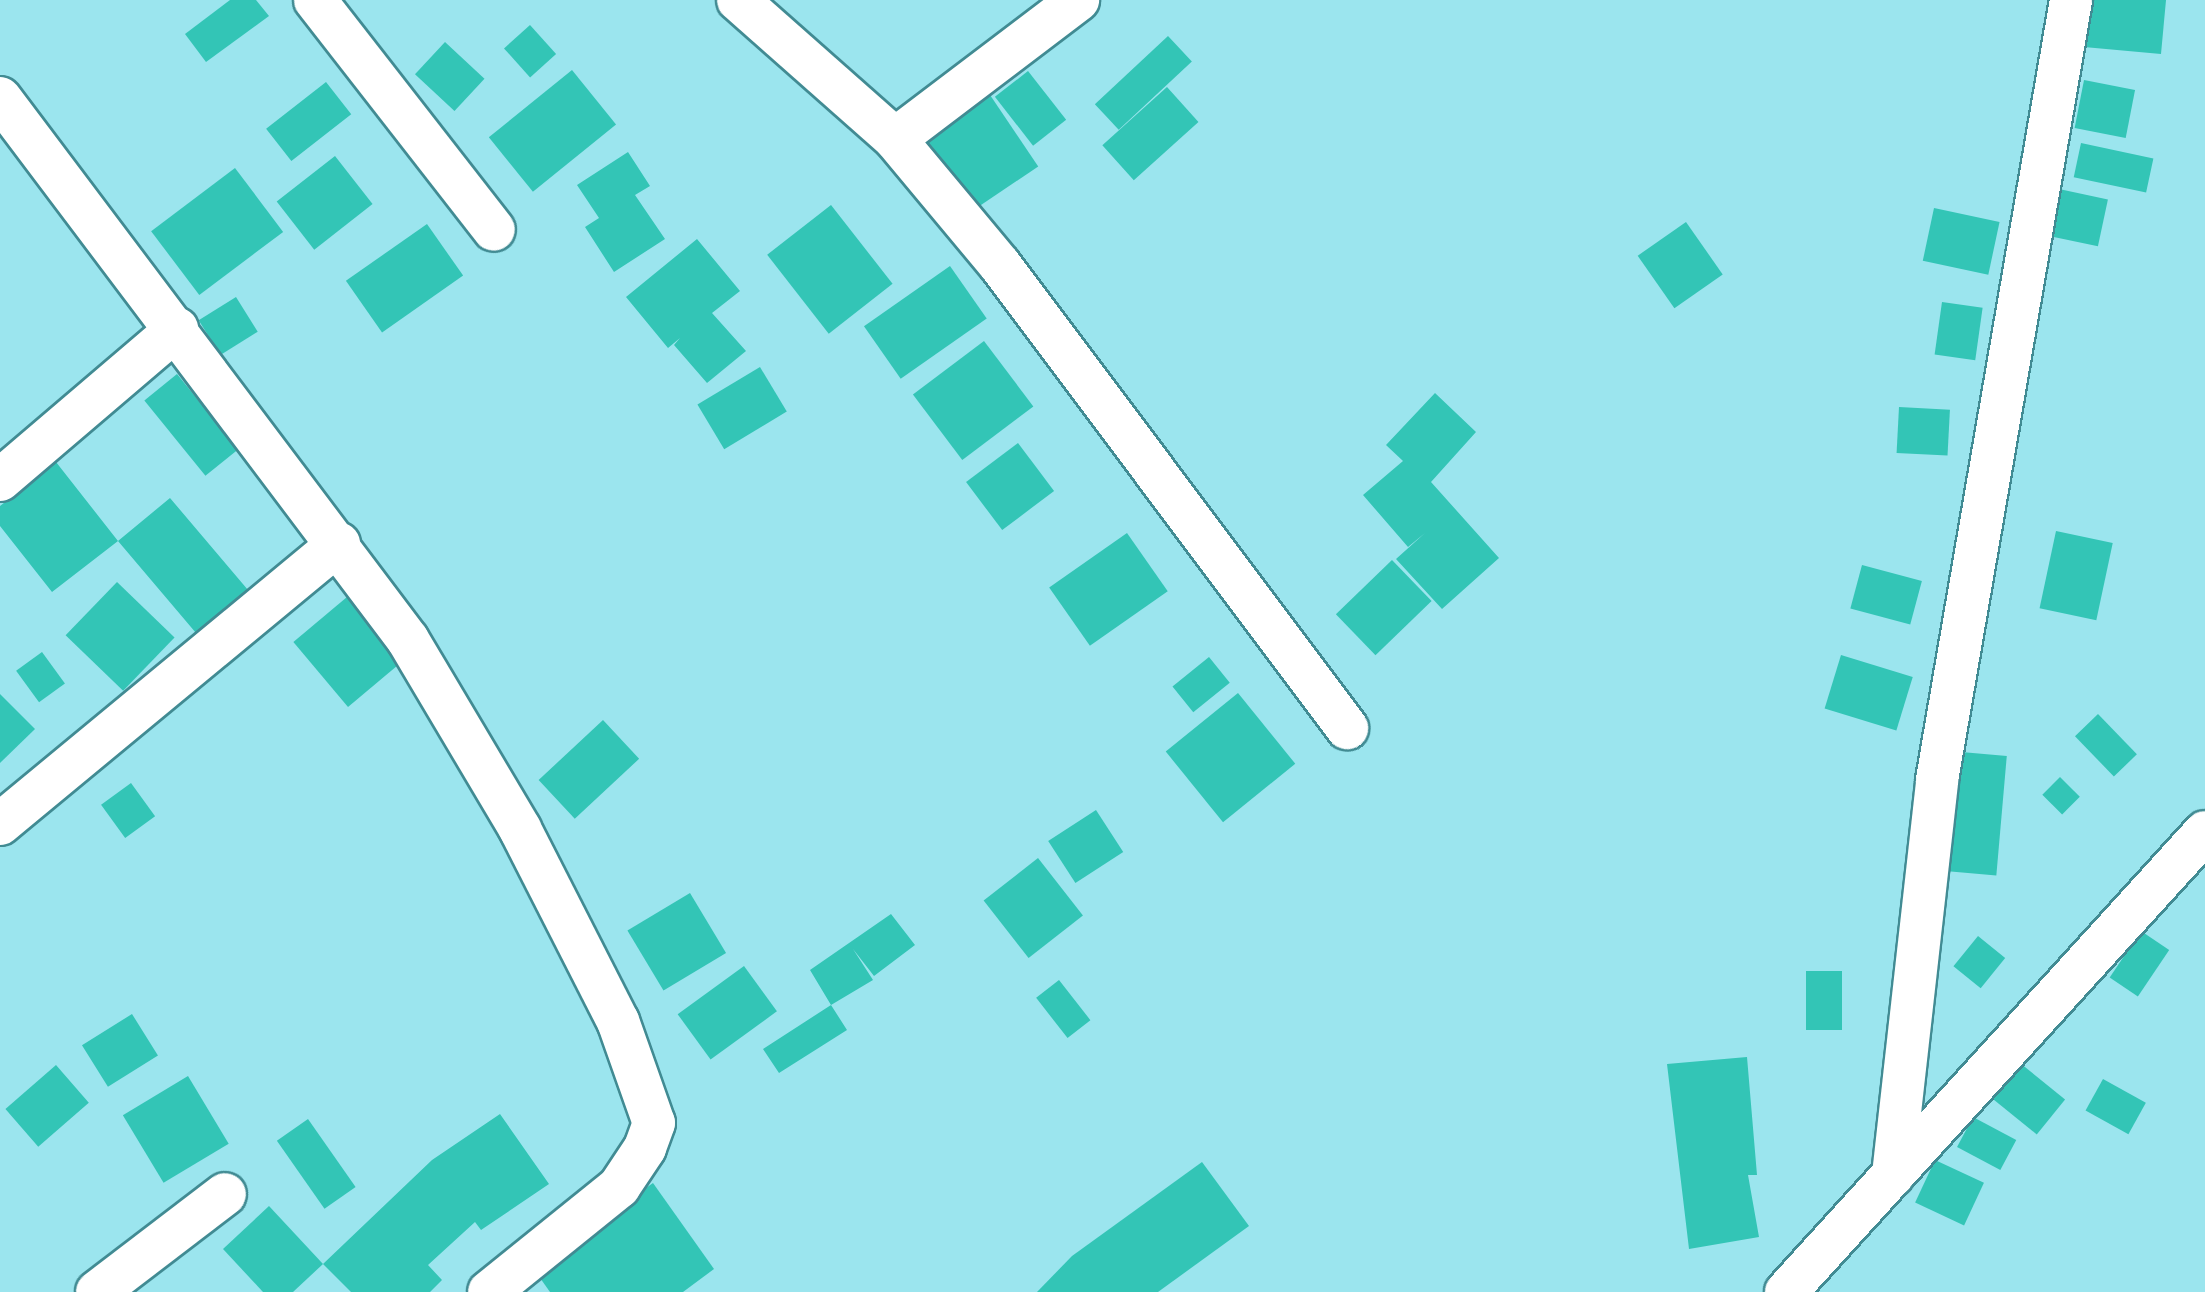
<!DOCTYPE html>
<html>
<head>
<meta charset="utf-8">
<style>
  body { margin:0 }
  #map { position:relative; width:2205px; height:1292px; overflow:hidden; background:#9be5ee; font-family:Mulish,sans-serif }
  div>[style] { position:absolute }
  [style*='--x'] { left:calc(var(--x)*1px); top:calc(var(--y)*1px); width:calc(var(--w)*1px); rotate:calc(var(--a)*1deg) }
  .building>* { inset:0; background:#33c5b6; transform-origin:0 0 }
  .roads { filter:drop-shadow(2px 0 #418b93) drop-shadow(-2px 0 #418b93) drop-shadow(0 2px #418b93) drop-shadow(0 -2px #418b93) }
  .minor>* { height:42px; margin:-21px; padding:0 21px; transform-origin:21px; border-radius:21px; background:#fff }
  span { translate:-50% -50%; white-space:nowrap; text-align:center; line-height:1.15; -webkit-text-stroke:7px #9be5ee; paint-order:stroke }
</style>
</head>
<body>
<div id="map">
  <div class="building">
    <i style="clip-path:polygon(230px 0,256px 0,269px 16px,206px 62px,185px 34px)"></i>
    <i style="clip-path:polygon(2076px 0,2166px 0,2161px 54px,2073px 46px)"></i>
    <i style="left:530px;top:25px;width:39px;height:35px;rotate:48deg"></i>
    <i style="left:1168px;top:36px;width:35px;height:100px;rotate:47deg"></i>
    <i style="left:445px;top:42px;width:54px;height:44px;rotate:43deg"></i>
    <i style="left:572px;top:70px;width:70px;height:107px;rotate:51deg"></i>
    <i style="left:1028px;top:71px;width:62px;height:42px;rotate:52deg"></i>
    <i style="left:2084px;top:80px;width:52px;height:49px;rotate:11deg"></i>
    <i style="left:326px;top:82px;width:41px;height:76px;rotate:52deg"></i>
    <i style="left:984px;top:86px;width:97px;height:86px;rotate:56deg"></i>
    <i style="left:1167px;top:87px;width:47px;height:87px;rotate:48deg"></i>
    <i style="left:2081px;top:143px;width:74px;height:35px;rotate:12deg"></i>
    <i style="clip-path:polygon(628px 152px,650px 186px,635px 195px,665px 239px,614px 272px,585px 227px,599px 218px,577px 185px)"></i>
    <i style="left:335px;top:156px;width:61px;height:74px;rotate:52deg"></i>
    <i style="left:235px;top:168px;width:80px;height:105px;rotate:53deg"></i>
    <i style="left:2059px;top:189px;width:50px;height:48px;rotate:12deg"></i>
    <i style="left:831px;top:205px;width:100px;height:81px;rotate:52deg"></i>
    <i style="left:1934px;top:208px;width:67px;height:54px;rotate:12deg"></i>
    <i style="left:1686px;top:222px;width:64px;height:59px;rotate:55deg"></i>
    <i style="left:427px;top:224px;width:63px;height:99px;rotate:55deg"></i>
    <i style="clip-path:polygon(697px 239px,740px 291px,712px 313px,746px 351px,707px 383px,674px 345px,680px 338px,668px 348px,626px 297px)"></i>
    <i style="left:950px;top:266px;width:64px;height:105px;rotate:55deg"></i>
    <i style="left:236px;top:297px;width:41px;height:44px;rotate:58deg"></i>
    <i style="left:1942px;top:302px;width:41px;height:53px;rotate:8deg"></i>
    <i style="left:984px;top:341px;width:82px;height:89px;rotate:53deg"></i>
    <i style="left:760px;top:367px;width:52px;height:73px;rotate:59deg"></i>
    <i style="left:177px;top:374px;width:97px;height:42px;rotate:51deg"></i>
    <i style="clip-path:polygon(1435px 393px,1476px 432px,1431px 482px,1499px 558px,1442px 609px,1396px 559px,1425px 533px,1408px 547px,1363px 495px,1403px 461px,1386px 445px)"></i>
    <i style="left:1899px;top:407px;width:51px;height:46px;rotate:3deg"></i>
    <i style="left:1018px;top:443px;width:60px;height:65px;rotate:53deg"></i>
    <i style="clip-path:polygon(56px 462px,118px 541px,170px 498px,248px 590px,196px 633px,118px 541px,52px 592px,0 526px,0 506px)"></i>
    <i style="left:2056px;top:531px;width:58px;height:79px;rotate:12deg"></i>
    <i style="left:1127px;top:533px;width:71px;height:95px;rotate:55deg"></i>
    <i style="left:1392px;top:560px;width:57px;height:78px;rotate:46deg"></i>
    <i style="left:1862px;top:565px;width:62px;height:45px;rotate:15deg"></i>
    <i style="left:117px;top:582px;width:80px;height:74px;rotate:44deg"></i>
    <i style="left:347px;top:597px;width:85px;height:70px;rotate:50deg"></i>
    <i style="left:42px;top:652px;width:39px;height:32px;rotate:54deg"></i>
    <i style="left:1841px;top:655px;width:75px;height:56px;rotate:17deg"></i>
    <i style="left:1209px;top:657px;width:33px;height:47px;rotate:51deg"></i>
    <i style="left:1238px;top:693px;width:91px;height:93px;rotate:51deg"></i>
    <i style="clip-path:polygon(0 694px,35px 729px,0 763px)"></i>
    <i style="left:2098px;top:714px;width:56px;height:32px;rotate:46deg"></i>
    <i style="left:603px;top:720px;width:53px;height:88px;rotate:47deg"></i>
    <i style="left:1950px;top:751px;width:57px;height:120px;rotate:5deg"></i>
    <i style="left:2060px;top:777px;width:28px;height:25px;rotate:45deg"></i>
    <i style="left:131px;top:783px;width:41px;height:37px;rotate:54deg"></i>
    <i style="left:1096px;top:810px;width:50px;height:57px;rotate:57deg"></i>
    <i style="left:1038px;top:858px;width:73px;height:69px;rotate:52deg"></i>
    <i style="left:690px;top:893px;width:70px;height:73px;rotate:59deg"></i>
    <i style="clip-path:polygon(891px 914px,915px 945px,874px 976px,853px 949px,873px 980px,831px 1005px,847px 1030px,779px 1073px,763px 1049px,831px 1005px,810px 970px)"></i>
    <i style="left:2141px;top:931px;width:34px;height:56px;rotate:34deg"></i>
    <i style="left:1978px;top:936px;width:35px;height:39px;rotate:39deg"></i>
    <i style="left:744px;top:966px;width:56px;height:82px;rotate:54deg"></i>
    <i style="left:1806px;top:971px;width:36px;height:59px"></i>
    <i style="left:1059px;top:980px;width:51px;height:29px;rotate:52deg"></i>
    <i style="left:132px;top:1014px;width:49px;height:59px;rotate:58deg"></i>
    <i style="clip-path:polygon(1747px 1057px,1757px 1175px,1748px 1175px,1759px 1237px,1689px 1249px,1667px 1064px)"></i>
    <i style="left:2020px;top:1063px;width:58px;height:45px;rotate:39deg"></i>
    <i style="left:56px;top:1065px;width:50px;height:67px;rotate:49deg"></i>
    <i style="left:188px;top:1076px;width:79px;height:76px;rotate:59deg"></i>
    <i style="left:2103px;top:1079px;width:49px;height:36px;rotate:29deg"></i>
    <i style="clip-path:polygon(500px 1114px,549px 1184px,481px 1230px,475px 1222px,428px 1265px,442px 1280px,430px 1292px,351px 1292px,323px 1264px,432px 1160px)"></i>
    <i style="left:1973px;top:1117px;width:49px;height:34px;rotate:28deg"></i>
    <i style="left:308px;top:1119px;width:83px;height:38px;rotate:55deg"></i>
    <i style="left:1935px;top:1160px;width:54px;height:47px;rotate:25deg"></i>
    <i style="clip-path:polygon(1202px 1162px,1249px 1226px,1158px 1292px,1037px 1292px,1072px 1256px)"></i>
    <i style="clip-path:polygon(653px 1183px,714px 1269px,683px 1292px,550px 1292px,533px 1268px)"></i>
    <i style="clip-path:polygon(269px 1206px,323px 1264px,293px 1292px,263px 1292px,223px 1249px)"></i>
  </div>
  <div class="roads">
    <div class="minor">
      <i style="--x:315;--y:0;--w:291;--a:52.1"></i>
      <i style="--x:738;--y:0;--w:210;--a:41.5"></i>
      <i style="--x:895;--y:139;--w:164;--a:50.2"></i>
      <i style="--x:1000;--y:265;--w:579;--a:53.15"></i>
      <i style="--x:0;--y:98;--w:678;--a:53.03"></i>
      <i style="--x:408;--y:640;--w:220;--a:59.3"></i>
      <i style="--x:520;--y:829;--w:216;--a:63"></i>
      <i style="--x:618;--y:1021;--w:108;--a:70.6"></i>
      <i style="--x:654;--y:1123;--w:27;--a:110"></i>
      <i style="--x:645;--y:1148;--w:47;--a:123.7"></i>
      <i style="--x:619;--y:1187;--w:167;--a:141.1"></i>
      <i style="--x:895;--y:139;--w:230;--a:-37.2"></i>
      <i style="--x:0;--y:480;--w:233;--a:-40.5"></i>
      <i style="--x:0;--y:824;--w:440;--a:-39.6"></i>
      <i style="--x:1893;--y:1175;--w:397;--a:-83.6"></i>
      <i style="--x:1937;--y:780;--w:791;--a:-80.25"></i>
      <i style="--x:97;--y:1292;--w:161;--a:-37.4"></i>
      <i style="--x:1786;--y:1292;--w:622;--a:-47.67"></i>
    </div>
  </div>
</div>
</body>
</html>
